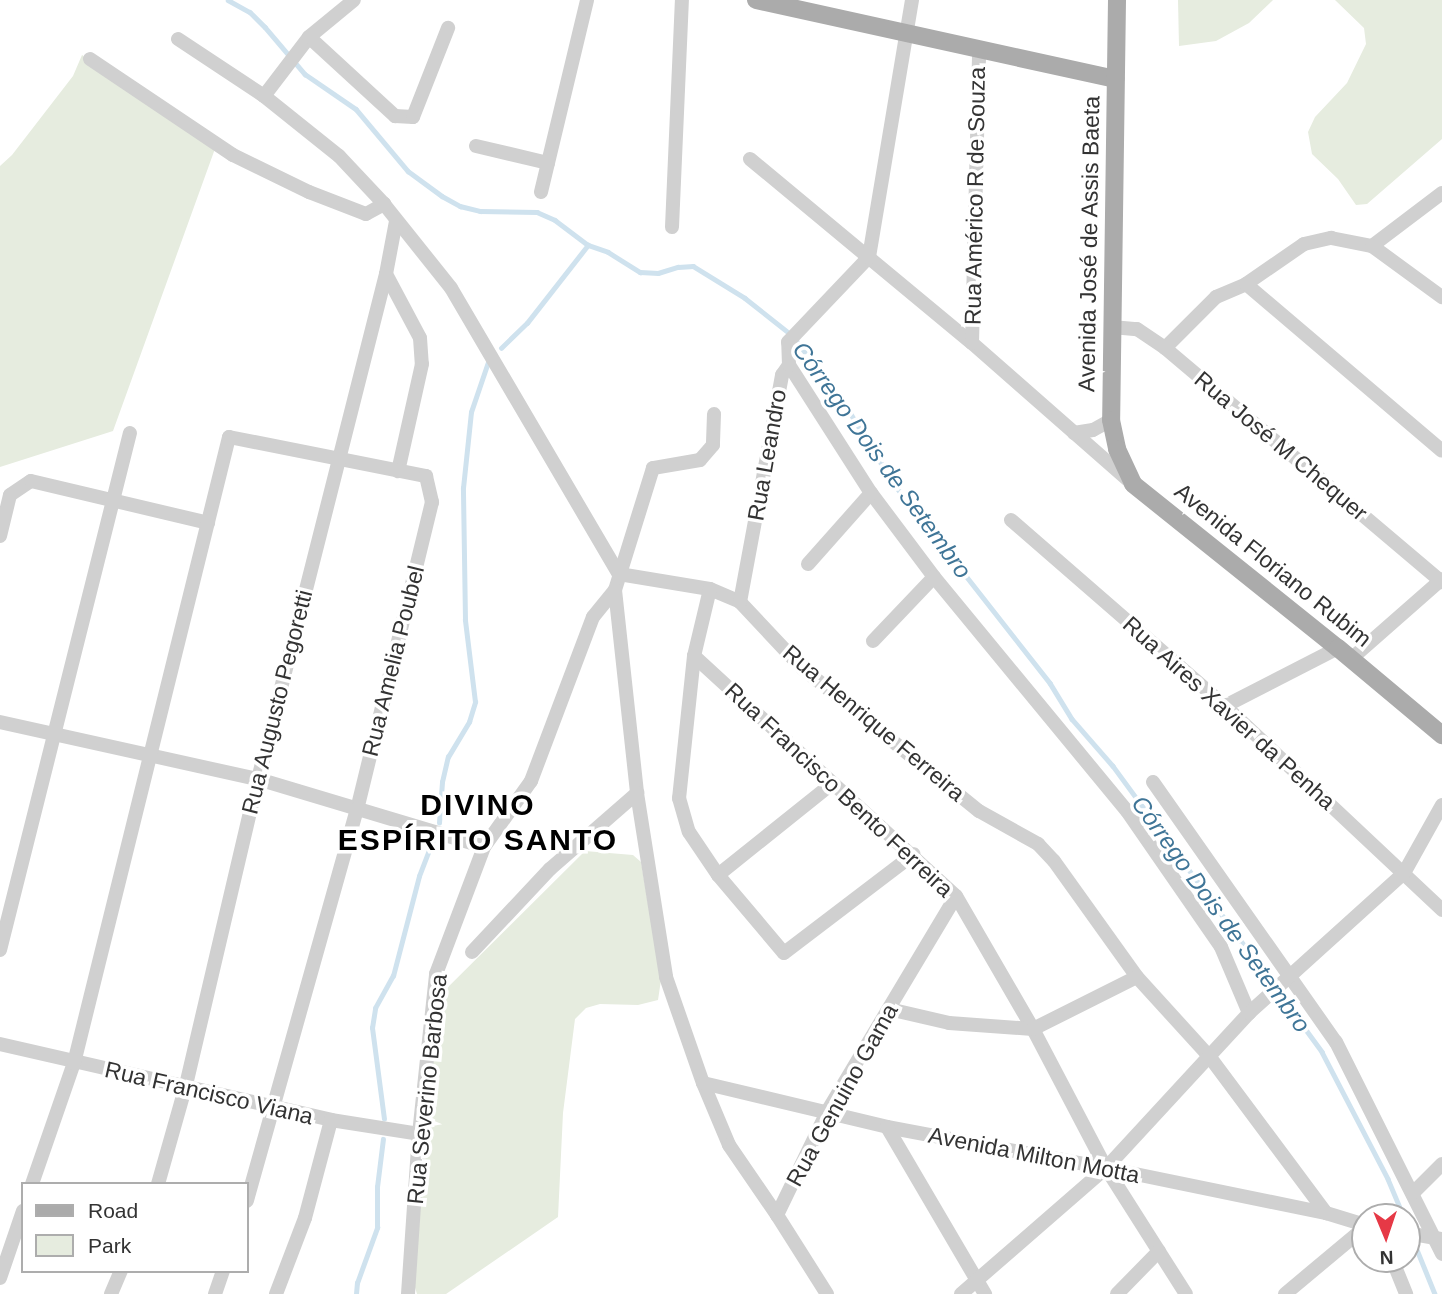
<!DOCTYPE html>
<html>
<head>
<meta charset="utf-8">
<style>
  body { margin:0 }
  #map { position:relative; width:1442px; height:1294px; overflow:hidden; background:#fff; font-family:Helvetica,sans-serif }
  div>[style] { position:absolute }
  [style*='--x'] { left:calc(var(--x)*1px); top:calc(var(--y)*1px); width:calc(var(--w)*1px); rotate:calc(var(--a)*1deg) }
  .green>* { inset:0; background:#e6ecdf }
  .stream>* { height:4.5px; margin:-2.25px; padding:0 2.25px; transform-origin:2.25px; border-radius:2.25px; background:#cfe2ee }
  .minor>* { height:14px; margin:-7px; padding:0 7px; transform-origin:7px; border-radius:7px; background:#d0d0d0 }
  .major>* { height:18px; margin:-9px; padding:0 9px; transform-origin:9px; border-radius:9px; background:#ababab }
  span { translate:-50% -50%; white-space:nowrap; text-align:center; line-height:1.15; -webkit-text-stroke:7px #fff; paint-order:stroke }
  .street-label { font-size:23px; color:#333 }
  .water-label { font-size:24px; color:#3f7597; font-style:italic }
  .district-label { font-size:30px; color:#000; font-weight:700; letter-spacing:2px }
  .legend { position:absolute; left:21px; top:1182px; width:228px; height:91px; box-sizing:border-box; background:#fff; border:2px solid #adadad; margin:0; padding:9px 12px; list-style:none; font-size:21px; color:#333 }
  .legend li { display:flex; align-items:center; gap:14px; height:35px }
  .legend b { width:35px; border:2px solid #adadad }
  .north { position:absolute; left:1351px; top:1203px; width:70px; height:70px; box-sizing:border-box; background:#fff; border:2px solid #adadad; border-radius:50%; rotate:178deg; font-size:19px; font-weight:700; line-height:28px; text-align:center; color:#333 }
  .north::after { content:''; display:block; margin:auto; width:24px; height:32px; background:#e63946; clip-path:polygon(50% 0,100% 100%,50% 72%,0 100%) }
</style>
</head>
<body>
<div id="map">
  <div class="green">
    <i style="clip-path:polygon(1178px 0,1273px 0,1249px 23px,1216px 41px,1179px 46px)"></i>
    <i style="clip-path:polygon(1335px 0,1442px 0,1442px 139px,1367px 204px,1356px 205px,1338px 179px,1312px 154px,1308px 132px,1315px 117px,1347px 83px,1366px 44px,1364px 28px)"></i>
    <i style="clip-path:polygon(82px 55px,216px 146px,113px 431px,0 467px,0 166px,12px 155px,73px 76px)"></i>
    <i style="clip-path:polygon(585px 851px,633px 855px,641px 862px,661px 980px,658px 1000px,638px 1005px,600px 1004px,586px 1008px,575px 1019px,563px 1113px,558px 1217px,446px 1294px,417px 1294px,413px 1281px,437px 998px)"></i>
  </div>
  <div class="stream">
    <i style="--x:228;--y:0;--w:25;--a:29"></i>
    <i style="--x:250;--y:12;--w:21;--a:45"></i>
    <i style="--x:265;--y:27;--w:62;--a:49.6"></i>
    <i style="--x:305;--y:74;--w:62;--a:34.5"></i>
    <i style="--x:356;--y:109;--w:81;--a:50"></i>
    <i style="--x:408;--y:171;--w:42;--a:36.3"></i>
    <i style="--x:442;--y:196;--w:21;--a:29"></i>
    <i style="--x:460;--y:206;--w:21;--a:14"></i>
    <i style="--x:480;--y:211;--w:57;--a:1"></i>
    <i style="--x:537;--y:212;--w:20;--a:24"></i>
    <i style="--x:555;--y:220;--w:41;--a:37.1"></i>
    <i style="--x:588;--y:245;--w:21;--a:19"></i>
    <i style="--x:608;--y:252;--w:38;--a:32"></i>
    <i style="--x:640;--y:272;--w:18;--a:3"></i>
    <i style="--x:658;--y:273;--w:21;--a:-17"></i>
    <i style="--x:678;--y:267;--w:15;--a:-4"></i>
    <i style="--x:693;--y:266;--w:61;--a:31.6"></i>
    <i style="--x:745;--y:298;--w:61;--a:38.4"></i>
    <i style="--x:793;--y:336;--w:88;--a:52.9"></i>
    <i style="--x:846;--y:406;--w:92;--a:58.4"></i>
    <i style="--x:894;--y:484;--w:253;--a:51.9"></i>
    <i style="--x:1050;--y:683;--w:42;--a:58.6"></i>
    <i style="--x:1072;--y:719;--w:62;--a:48.9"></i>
    <i style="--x:1113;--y:766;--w:354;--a:53.8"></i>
    <i style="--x:1322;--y:1052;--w:143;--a:62.5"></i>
    <i style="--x:1388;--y:1179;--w:41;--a:67.2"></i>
    <i style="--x:501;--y:348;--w:36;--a:-44"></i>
    <i style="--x:527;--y:323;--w:99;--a:-52"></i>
    <i style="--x:439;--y:823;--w:41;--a:-85.8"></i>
    <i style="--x:442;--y:782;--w:26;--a:-77"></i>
    <i style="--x:448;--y:757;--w:41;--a:-59"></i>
    <i style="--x:469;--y:722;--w:21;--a:-73"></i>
    <i style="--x:475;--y:702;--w:83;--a:-97"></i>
    <i style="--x:465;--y:620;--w:132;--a:-90.9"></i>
    <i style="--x:463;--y:488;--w:76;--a:-84"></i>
    <i style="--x:471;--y:412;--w:53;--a:-71.2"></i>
    <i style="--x:384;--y:1119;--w:92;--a:-97.5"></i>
    <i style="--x:372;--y:1028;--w:20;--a:-81"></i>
    <i style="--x:375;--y:1008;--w:37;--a:-61"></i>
    <i style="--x:393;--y:976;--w:103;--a:-75.4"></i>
    <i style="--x:419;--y:876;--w:40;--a:-69"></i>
    <i style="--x:1407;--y:1225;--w:74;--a:67.9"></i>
    <i style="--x:356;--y:1294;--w:11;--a:-85"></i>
    <i style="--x:357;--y:1283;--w:59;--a:-70"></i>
    <i style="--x:377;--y:1228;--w:41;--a:-90"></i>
    <i style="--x:377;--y:1187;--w:48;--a:-82.9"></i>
  </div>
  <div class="minor">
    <i style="--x:309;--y:37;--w:117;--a:42.6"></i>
    <i style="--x:395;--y:116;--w:18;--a:3"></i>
    <i style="--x:413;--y:117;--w:96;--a:-68.5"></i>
    <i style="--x:178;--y:39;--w:103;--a:33.5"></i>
    <i style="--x:264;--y:96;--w:96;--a:38.7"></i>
    <i style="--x:339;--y:156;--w:66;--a:46.8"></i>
    <i style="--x:384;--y:204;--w:107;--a:51.4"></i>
    <i style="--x:451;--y:288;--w:332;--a:59.6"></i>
    <i style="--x:619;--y:574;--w:92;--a:9.4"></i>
    <i style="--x:710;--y:589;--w:33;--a:23"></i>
    <i style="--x:740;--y:602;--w:89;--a:46.8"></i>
    <i style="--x:801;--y:667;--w:229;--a:39"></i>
    <i style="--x:979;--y:811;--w:68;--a:29.2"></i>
    <i style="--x:1038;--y:844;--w:23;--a:47"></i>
    <i style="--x:1054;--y:861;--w:143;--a:54.4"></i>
    <i style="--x:1137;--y:977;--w:107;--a:47.7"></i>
    <i style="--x:1209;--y:1056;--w:196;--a:53.3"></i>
    <i style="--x:90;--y:59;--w:172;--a:33.9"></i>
    <i style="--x:233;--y:155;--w:85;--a:26"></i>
    <i style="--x:309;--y:192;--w:61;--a:21.1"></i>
    <i style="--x:366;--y:214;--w:21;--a:-29"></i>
    <i style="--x:264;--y:96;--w:74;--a:-52.7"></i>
    <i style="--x:309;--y:37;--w:58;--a:-39.4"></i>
    <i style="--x:476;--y:146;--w:74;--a:13.3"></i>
    <i style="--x:750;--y:159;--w:288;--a:39.7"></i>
    <i style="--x:972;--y:343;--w:210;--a:41.3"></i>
    <i style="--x:541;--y:192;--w:197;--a:-76.5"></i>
    <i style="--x:672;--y:227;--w:227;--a:-87.5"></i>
    <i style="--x:1372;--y:246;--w:88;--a:-37.1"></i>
    <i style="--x:386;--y:274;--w:72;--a:62"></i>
    <i style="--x:420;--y:338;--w:26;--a:86"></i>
    <i style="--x:422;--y:364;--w:110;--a:102.6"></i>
    <i style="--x:1246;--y:284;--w:257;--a:40.4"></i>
    <i style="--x:1112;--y:327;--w:25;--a:5"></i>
    <i style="--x:1137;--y:329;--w:34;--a:34"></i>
    <i style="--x:1165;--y:348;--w:363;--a:40.2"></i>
    <i style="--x:972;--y:343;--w:294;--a:-88.6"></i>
    <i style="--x:1165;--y:348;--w:72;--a:-45"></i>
    <i style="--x:1216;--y:297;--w:33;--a:-23"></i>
    <i style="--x:1246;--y:284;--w:70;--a:-34.6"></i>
    <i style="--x:1304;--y:244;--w:28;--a:-13"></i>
    <i style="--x:1331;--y:238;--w:42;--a:11"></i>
    <i style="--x:1372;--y:246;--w:87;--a:36.1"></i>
    <i style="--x:789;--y:365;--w:152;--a:57.4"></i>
    <i style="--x:871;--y:493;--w:105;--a:53.1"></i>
    <i style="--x:934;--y:577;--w:303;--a:50.5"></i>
    <i style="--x:1127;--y:811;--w:165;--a:55.3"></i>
    <i style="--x:1221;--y:947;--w:72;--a:67"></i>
    <i style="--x:714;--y:414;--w:31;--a:92"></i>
    <i style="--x:713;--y:445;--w:20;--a:131"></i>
    <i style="--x:700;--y:460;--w:48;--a:170.3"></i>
    <i style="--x:653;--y:468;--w:128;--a:107.3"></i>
    <i style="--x:615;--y:590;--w:204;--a:83.8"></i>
    <i style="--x:637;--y:793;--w:186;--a:81"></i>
    <i style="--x:666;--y:977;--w:112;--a:70.8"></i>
    <i style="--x:703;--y:1083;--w:67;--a:67.2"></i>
    <i style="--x:729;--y:1145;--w:85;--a:55.6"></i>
    <i style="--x:1074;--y:433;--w:19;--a:-9"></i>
    <i style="--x:1093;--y:430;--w:21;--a:-29"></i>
    <i style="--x:1011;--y:520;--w:284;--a:41"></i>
    <i style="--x:1225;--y:706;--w:298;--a:43.2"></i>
    <i style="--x:0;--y:536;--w:42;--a:-76.3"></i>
    <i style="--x:10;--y:495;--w:25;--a:-34"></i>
    <i style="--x:31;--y:481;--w:182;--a:13.3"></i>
    <i style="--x:808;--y:564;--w:95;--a:-48.4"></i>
    <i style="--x:710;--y:589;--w:69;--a:103.4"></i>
    <i style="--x:694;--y:656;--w:143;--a:96"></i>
    <i style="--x:679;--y:798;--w:35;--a:74"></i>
    <i style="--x:689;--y:832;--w:52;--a:56"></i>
    <i style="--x:718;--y:875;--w:102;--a:49.8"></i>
    <i style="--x:784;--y:953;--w:163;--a:-37.3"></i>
    <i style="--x:740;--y:602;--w:231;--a:-79.5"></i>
    <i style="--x:782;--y:375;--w:12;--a:-55"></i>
    <i style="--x:789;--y:365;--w:23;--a:-92"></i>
    <i style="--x:788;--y:342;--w:117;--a:-46.4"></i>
    <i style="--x:869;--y:257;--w:261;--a:-80.5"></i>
    <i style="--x:873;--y:641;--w:88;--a:-46.4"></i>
    <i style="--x:694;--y:656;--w:355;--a:42.5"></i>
    <i style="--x:956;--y:896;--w:154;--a:59.9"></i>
    <i style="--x:1033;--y:1029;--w:157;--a:62.3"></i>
    <i style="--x:1106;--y:1168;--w:149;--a:57.6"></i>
    <i style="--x:1351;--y:659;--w:121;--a:-41.3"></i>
    <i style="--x:1225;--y:706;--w:127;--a:-27.2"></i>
    <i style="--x:0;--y:722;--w:264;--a:12.5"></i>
    <i style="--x:258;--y:779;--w:236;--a:16.7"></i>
    <i style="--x:1153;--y:782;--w:318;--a:54.9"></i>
    <i style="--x:1336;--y:1042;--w:237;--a:63.4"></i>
    <i style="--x:718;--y:875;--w:147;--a:-38.7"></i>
    <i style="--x:0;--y:950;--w:533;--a:-75.89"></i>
    <i style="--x:472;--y:952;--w:114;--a:-46.8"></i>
    <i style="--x:550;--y:869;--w:116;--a:-41.1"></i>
    <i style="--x:889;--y:1009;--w:62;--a:13.1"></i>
    <i style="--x:949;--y:1023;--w:84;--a:4.1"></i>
    <i style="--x:1033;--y:1029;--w:116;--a:-26.6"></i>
    <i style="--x:0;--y:1044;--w:340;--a:12.9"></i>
    <i style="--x:331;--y:1120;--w:89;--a:9"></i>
    <i style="--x:703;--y:1083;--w:189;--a:13.4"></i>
    <i style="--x:887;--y:1127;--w:223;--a:10.6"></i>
    <i style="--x:1106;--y:1168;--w:225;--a:11.6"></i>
    <i style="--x:1326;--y:1213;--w:41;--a:17.1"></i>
    <i style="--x:887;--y:1127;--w:194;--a:59.6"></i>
    <i style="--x:32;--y:1184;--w:128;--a:-70.9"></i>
    <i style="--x:74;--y:1063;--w:645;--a:-76.09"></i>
    <i style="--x:229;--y:437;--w:201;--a:11.2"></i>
    <i style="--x:426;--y:476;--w:27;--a:77"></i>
    <i style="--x:432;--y:502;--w:316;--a:103.7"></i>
    <i style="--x:357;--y:809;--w:407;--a:105.7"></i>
    <i style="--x:158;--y:1184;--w:103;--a:-74.2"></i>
    <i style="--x:186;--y:1085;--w:314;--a:-76.8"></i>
    <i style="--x:258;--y:779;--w:521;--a:-75.78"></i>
    <i style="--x:386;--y:274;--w:54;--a:-79.3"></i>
    <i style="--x:1413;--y:1193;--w:41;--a:-45"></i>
    <i style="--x:1407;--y:1233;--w:35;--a:10"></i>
    <i style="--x:1392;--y:1259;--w:38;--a:68"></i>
    <i style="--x:0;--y:1278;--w:71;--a:-71.1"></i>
    <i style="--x:111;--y:1294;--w:25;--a:-67"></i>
    <i style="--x:215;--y:1294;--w:24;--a:-71"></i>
    <i style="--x:276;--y:1294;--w:81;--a:-69.1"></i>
    <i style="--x:305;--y:1218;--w:101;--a:-75.1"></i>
    <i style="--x:408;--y:1294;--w:160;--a:-86.1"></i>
    <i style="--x:419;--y:1134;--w:161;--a:-83.9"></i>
    <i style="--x:436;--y:974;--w:136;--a:-69.3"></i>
    <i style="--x:484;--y:847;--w:81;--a:-54.5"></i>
    <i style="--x:531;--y:781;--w:175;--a:-69.3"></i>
    <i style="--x:593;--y:617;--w:35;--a:-51"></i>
    <i style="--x:827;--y:1294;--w:93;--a:-122.3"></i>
    <i style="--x:777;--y:1215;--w:117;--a:-64.1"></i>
    <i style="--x:828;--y:1110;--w:249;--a:-59.1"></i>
    <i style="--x:961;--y:1294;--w:192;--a:-41"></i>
    <i style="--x:1106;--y:1168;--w:211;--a:-47.3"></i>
    <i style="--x:1249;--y:1013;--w:209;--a:-42.1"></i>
    <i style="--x:1404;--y:873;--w:78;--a:-60.8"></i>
    <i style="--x:1117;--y:1294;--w:60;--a:-45.7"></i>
    <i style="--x:1285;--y:1294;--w:104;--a:-39.9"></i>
  </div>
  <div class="major">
    <i style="--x:756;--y:0;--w:368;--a:12.4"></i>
    <i style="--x:1117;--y:0;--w:420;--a:90.8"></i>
    <i style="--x:1111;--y:420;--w:30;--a:78"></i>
    <i style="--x:1117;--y:449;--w:38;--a:65"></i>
    <i style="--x:1133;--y:484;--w:263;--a:38.7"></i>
    <i style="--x:1338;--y:648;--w:136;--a:39.9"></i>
  </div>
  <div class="street-label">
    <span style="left:975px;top:196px;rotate:-89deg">Rua Américo R de Souza</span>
    <span style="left:1089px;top:244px;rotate:-89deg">Avenida José de Assis Baeta</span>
    <span style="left:1281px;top:446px;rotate:40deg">Rua José M Chequer</span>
    <span style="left:767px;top:455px;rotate:-80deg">Rua Leandro</span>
    <span style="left:1273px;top:565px;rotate:39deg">Avenida Floriano Rubim</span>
    <span style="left:393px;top:661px;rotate:-76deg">Rua Amelia Poubel</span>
    <span style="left:277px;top:702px;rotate:-76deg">Rua Augusto Pegoretti</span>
    <span style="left:1229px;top:713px;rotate:42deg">Rua Aires Xavier da Penha</span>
    <span style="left:874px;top:723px;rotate:40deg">Rua Henrique Ferreira</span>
    <span style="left:839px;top:790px;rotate:43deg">Rua Francisco Bento Ferreira</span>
    <span style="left:427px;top:1089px;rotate:-84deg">Rua Severino Barbosa</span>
    <span style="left:209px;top:1093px;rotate:13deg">Rua Francisco Viana</span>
    <span style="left:842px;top:1095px;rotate:-61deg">Rua Genuino Gama</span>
    <span style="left:1034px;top:1155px;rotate:11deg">Avenida Milton Motta</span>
  </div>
  <div class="water-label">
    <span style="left:882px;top:460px;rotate:54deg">Córrego Dois de Setembro</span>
    <span style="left:1221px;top:914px;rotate:54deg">Córrego Dois de Setembro</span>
  </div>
  <div class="district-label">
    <span style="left:478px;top:822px">DIVINO<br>ESPÍRITO SANTO</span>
  </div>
  <ul class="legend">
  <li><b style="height:9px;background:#ababab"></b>Road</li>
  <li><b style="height:19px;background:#e6ecdf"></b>Park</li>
  </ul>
  <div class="north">N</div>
</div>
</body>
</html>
